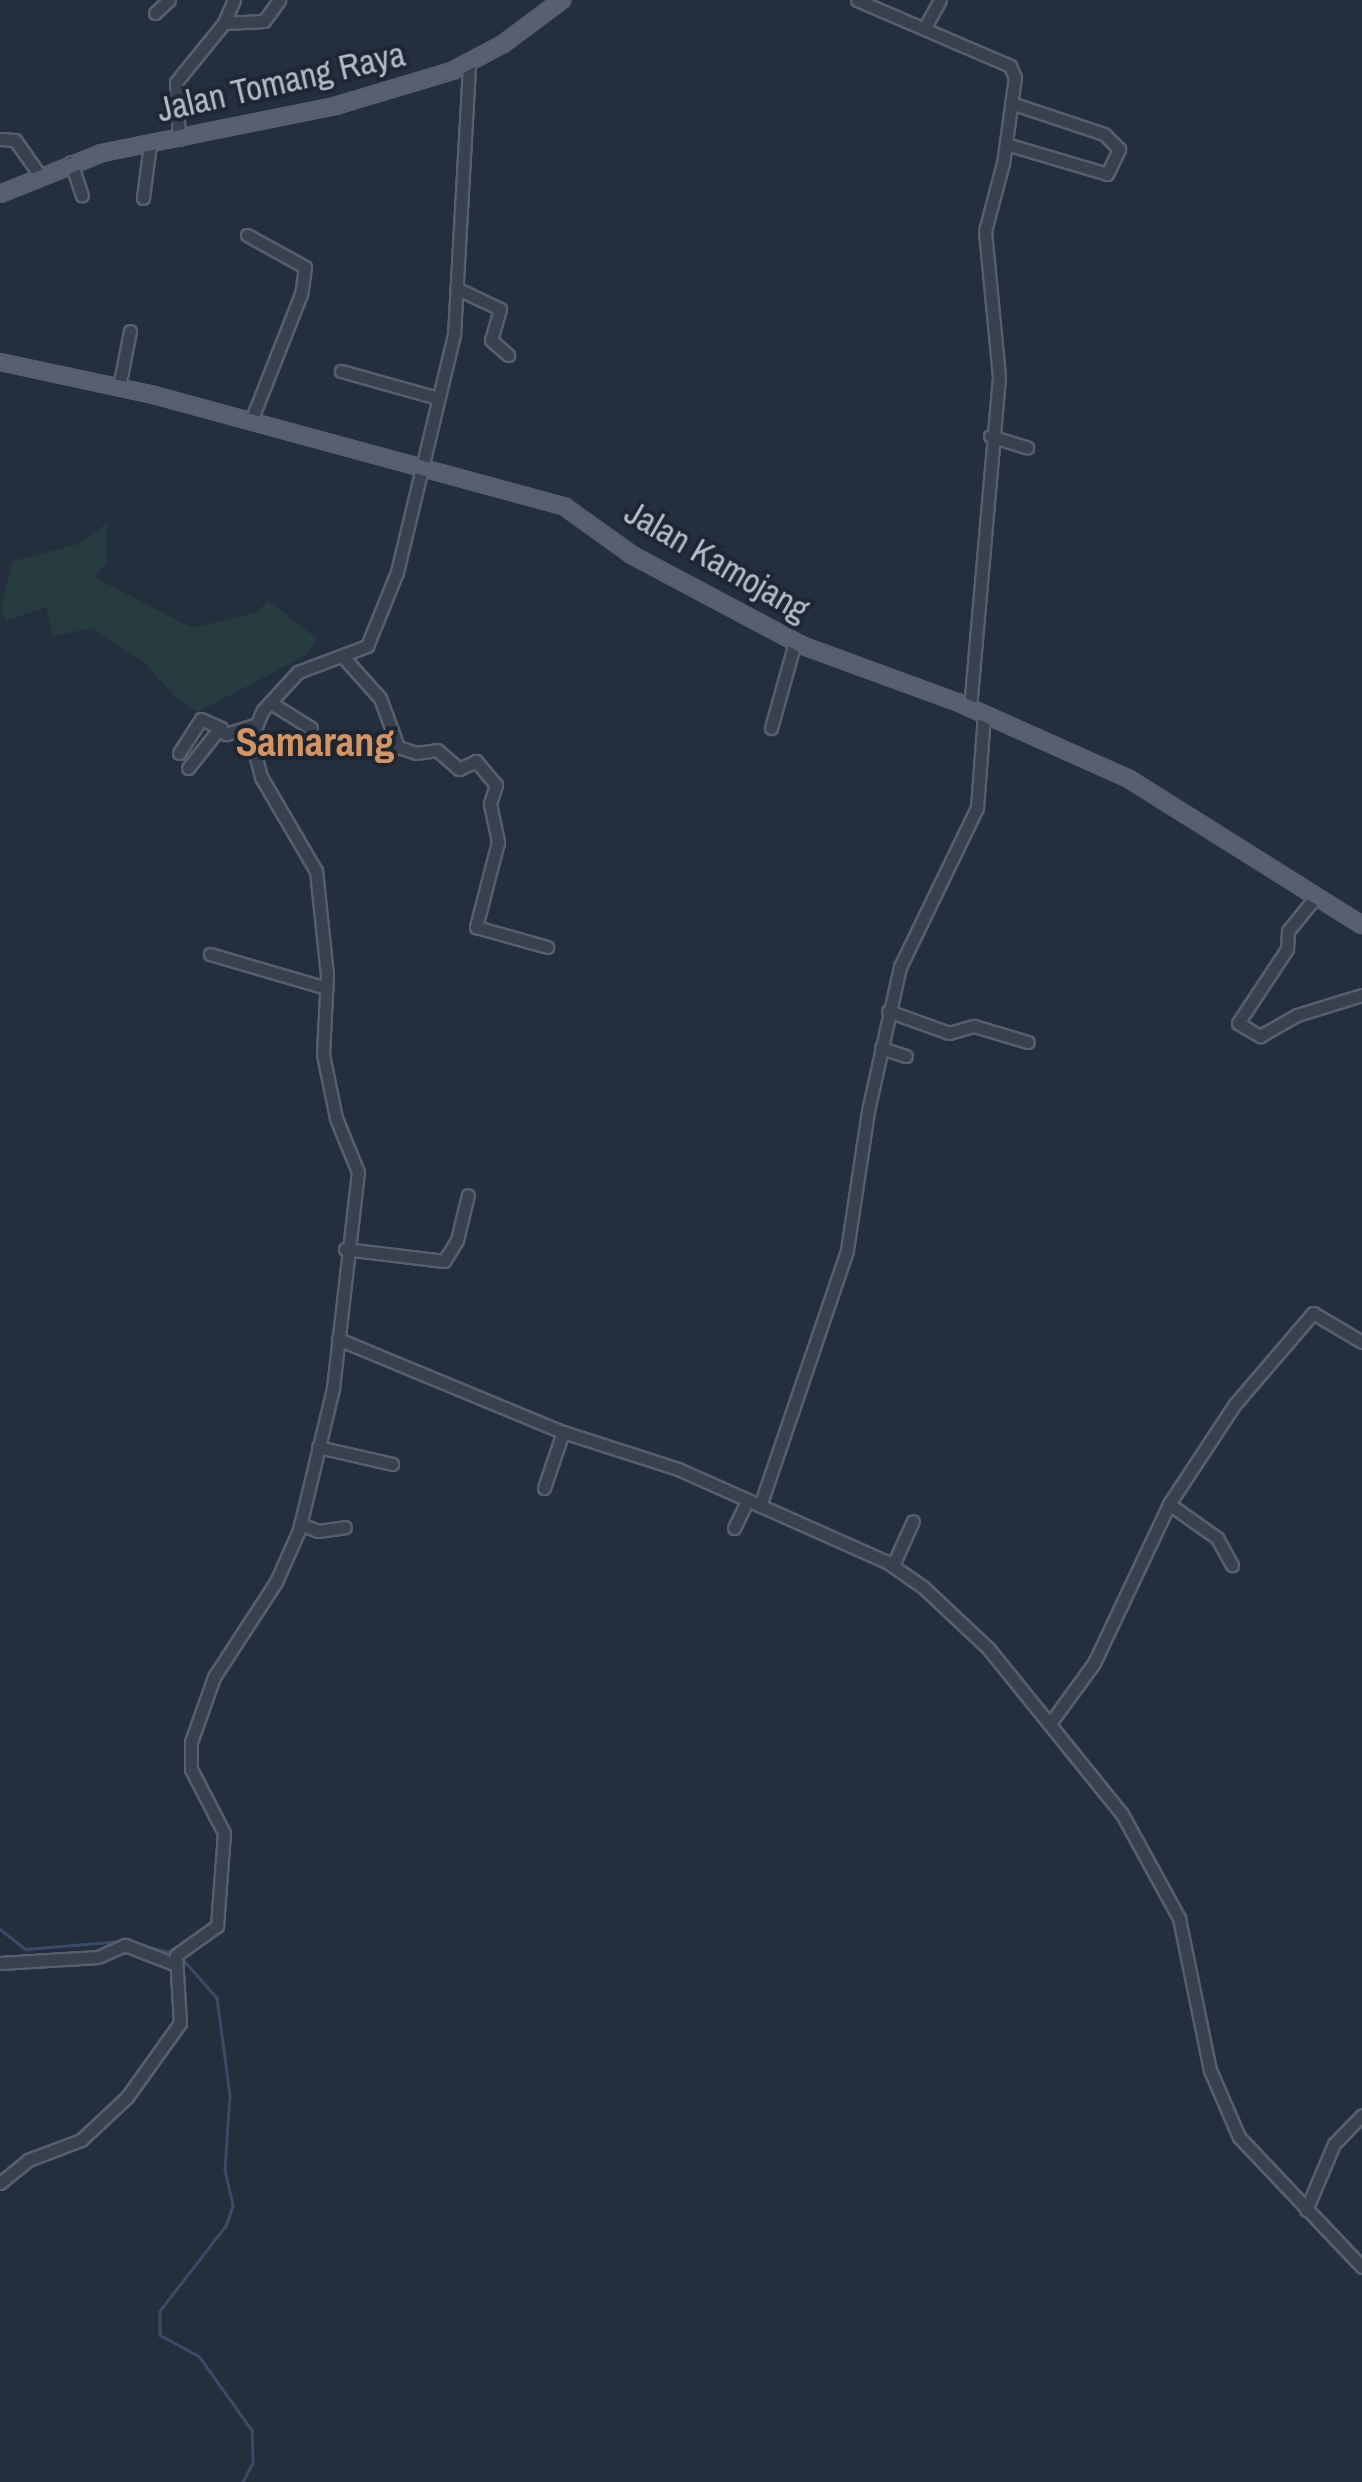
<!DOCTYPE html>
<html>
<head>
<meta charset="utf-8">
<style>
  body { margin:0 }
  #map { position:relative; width:1362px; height:2482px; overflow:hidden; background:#242f3e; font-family:"Archivo Narrow",sans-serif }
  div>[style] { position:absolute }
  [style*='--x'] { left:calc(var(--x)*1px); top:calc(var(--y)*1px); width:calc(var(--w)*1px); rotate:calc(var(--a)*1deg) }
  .green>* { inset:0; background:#263c3f }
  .stream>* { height:2.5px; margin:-1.25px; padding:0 1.25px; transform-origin:1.25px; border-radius:1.25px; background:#394c67 }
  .roads { filter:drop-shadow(2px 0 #565f6c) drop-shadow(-2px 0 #565f6c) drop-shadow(0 2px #565f6c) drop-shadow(0 -2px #565f6c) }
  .minor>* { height:11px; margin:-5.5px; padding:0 5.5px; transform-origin:5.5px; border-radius:5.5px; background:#38414e }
  .major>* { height:14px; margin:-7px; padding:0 7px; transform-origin:7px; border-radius:7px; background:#56606e }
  span { translate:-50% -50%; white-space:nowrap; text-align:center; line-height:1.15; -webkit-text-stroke:8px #1d2633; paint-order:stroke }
  .street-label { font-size:35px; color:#b4bcc9 }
  .quarter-label { font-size:40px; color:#d59563; font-weight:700 }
</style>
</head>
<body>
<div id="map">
  <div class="green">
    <i style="clip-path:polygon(107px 523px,107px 562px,94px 577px,192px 628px,254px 613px,269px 601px,316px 638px,308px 654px,198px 712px,173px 695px,144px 662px,92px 628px,53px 636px,46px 607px,6px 621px,1px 607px,13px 561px,79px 544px)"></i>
  </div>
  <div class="stream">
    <i style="--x:0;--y:1929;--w:33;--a:38"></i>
    <i style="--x:26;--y:1949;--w:95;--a:-4.8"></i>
    <i style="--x:133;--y:1943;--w:42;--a:13.7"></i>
    <i style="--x:181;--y:1957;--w:55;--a:48.7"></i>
    <i style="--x:217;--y:1998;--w:99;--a:82.4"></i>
    <i style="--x:230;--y:2096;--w:74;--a:93.9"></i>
    <i style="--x:225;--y:2170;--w:37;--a:77"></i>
    <i style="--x:233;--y:2206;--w:21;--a:109"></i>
    <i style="--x:226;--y:2226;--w:108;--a:127.8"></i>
    <i style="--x:160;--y:2311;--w:24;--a:90"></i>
    <i style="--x:160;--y:2335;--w:44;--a:28.3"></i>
    <i style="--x:199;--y:2356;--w:91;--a:54.4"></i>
    <i style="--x:252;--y:2430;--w:33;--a:88"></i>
    <i style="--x:253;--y:2463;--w:21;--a:118"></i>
  </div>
  <div class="roads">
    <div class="minor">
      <i style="--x:857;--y:0;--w:167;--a:23.3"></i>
      <i style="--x:1010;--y:66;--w:12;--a:66"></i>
      <i style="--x:1015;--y:77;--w:87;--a:97.9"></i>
      <i style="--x:1003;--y:163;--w:70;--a:104.8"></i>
      <i style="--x:985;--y:231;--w:147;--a:84.5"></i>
      <i style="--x:999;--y:377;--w:331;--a:95"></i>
      <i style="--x:155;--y:13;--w:19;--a:-43"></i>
      <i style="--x:224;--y:23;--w:40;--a:-2.9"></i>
      <i style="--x:264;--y:21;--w:26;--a:-54"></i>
      <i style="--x:925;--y:27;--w:31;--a:-61"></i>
      <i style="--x:0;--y:139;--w:15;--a:4"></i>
      <i style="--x:15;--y:140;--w:42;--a:54.8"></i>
      <i style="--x:179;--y:139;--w:57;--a:-93"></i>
      <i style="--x:176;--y:82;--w:76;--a:-50.9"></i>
      <i style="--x:224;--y:23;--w:25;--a:-67"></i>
      <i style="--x:1006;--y:144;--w:105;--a:16.5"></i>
      <i style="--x:1107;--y:174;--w:28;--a:-64"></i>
      <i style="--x:1119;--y:149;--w:21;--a:-135"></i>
      <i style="--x:1104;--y:134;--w:98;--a:-161.6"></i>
      <i style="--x:71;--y:162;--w:35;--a:72"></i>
      <i style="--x:143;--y:198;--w:54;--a:-82.6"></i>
      <i style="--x:247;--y:235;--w:66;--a:28.9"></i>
      <i style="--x:305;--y:267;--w:27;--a:98"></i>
      <i style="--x:301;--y:294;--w:136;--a:111.5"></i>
      <i style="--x:460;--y:290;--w:44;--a:25.4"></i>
      <i style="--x:500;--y:309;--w:32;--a:106"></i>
      <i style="--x:491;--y:340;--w:23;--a:41"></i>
      <i style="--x:341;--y:371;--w:101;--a:15.6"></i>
      <i style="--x:119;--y:387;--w:57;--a:-78.9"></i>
      <i style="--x:990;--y:436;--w:39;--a:17"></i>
      <i style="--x:345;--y:659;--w:52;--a:48.1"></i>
      <i style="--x:380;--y:698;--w:52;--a:69.8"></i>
      <i style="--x:398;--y:747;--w:19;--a:18"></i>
      <i style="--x:416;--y:753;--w:21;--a:-8"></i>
      <i style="--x:437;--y:750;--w:29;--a:41"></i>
      <i style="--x:459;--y:769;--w:19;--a:-25"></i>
      <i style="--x:476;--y:761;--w:31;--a:50"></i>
      <i style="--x:496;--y:785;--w:20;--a:108"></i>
      <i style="--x:490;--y:804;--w:39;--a:78"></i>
      <i style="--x:498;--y:842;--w:88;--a:104.5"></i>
      <i style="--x:476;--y:927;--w:74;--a:15.7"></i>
      <i style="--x:271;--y:703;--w:47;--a:32"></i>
      <i style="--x:771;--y:728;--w:89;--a:-74.4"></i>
      <i style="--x:179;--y:753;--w:40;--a:-57.1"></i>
      <i style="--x:201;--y:719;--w:22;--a:24"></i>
      <i style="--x:188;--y:768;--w:50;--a:-51.5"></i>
      <i style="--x:219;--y:729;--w:9;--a:36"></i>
      <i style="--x:226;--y:734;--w:32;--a:-18"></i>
      <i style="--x:1314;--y:899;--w:41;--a:129.1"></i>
      <i style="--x:1288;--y:931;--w:18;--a:93"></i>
      <i style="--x:1287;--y:949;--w:89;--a:123.5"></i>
      <i style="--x:1238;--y:1023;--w:26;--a:31"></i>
      <i style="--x:1260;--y:1036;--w:43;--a:-29.6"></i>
      <i style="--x:1297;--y:1015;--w:68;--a:-17.1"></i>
      <i style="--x:210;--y:954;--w:121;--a:16.3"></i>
      <i style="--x:888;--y:1011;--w:65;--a:19.8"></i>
      <i style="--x:949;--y:1033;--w:26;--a:-16"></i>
      <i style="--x:974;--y:1026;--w:56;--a:16.5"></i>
      <i style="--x:881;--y:1048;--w:26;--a:18"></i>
      <i style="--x:345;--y:1249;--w:100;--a:6.9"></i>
      <i style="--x:444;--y:1261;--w:25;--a:-58"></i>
      <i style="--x:457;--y:1240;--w:46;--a:-76.3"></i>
      <i style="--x:338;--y:1339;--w:243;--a:22.5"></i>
      <i style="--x:563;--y:1432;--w:121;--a:17.8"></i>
      <i style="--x:678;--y:1469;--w:229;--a:24"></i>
      <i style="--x:887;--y:1562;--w:44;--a:34.8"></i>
      <i style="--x:923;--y:1587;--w:89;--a:43.2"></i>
      <i style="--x:988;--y:1648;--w:213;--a:51.1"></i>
      <i style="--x:1122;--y:1814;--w:119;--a:61.3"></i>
      <i style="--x:1179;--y:1918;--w:155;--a:78.5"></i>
      <i style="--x:1210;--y:2070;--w:73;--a:66.6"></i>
      <i style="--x:1239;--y:2137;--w:179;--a:46.6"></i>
      <i style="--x:318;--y:1447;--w:76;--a:12.9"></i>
      <i style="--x:544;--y:1488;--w:59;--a:-71.3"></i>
      <i style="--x:1169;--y:1504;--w:59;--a:35.3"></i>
      <i style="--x:1217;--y:1538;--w:31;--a:61"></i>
      <i style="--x:760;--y:1506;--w:270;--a:-71.2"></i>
      <i style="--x:847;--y:1250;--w:141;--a:-81.4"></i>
      <i style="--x:868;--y:1111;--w:148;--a:-77.5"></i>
      <i style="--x:900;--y:967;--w:177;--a:-64.2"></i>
      <i style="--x:977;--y:808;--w:94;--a:-85.7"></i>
      <i style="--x:300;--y:1524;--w:19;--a:21"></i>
      <i style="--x:318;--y:1531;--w:27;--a:-8"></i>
      <i style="--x:734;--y:1528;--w:30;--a:-64"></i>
      <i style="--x:893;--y:1565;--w:48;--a:-65.6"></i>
      <i style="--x:1051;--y:1722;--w:73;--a:-53.9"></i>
      <i style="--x:1094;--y:1663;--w:176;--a:-64.7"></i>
      <i style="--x:1169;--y:1504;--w:120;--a:-56.6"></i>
      <i style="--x:1235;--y:1404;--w:120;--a:-49.4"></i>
      <i style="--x:1313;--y:1313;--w:57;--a:30.6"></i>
      <i style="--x:0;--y:1963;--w:98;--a:-3.5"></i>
      <i style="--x:98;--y:1957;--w:30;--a:-24"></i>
      <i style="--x:125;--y:1945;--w:53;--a:21.2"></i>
      <i style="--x:0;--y:2183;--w:36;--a:-39"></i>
      <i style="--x:28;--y:2160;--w:57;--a:-20.7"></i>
      <i style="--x:81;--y:2140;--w:63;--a:-43.1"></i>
      <i style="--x:127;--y:2097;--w:91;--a:-54.4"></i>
      <i style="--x:180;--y:2023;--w:68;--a:-93.4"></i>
      <i style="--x:176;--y:1955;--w:50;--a:-35.3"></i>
      <i style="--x:217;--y:1926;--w:93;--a:-85.7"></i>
      <i style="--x:224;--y:1833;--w:72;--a:-117.3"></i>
      <i style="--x:191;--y:1769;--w:27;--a:-90"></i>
      <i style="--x:191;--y:1742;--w:69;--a:-70.5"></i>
      <i style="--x:214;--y:1677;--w:113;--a:-56.9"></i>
      <i style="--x:276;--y:1582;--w:57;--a:-66.1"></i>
      <i style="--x:299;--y:1530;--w:146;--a:-76.5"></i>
      <i style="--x:333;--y:1388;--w:217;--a:-83.4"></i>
      <i style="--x:358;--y:1172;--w:58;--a:-112.2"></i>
      <i style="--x:336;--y:1118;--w:65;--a:-101.5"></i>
      <i style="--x:323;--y:1054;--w:79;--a:-87.1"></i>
      <i style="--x:327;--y:975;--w:105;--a:-96"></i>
      <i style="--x:316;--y:871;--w:109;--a:-120.3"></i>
      <i style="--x:261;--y:777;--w:40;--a:-104.4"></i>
      <i style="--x:251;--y:738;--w:30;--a:-67"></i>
      <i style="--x:263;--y:710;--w:52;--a:-47.4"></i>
      <i style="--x:298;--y:672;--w:74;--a:-20.6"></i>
      <i style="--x:367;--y:646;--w:80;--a:-67.9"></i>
      <i style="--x:397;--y:572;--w:244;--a:-76.5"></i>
      <i style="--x:454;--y:335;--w:271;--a:-86.8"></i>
      <i style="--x:1306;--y:2210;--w:72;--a:-67"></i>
      <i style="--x:1334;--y:2144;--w:40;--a:-46"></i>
    </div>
    <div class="major">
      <i style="--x:0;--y:194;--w:110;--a:-21.9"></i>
      <i style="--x:102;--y:153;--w:238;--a:-11.4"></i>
      <i style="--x:335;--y:106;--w:122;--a:-16.7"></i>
      <i style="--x:452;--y:71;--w:58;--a:-27.9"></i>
      <i style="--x:503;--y:44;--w:74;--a:-36.7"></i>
      <i style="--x:0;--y:362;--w:157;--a:12.1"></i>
      <i style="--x:154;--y:395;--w:426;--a:15.2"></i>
      <i style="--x:565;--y:507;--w:82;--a:35.6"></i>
      <i style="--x:632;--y:555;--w:191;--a:28"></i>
      <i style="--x:801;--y:645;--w:166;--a:20.1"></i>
      <i style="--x:957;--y:702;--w:188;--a:24.1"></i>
      <i style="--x:1129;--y:779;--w:275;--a:32.1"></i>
    </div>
  </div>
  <div class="street-label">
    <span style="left:281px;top:82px;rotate:-13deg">Jalan Tomang Raya</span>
    <span style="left:717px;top:561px;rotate:30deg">Jalan Kamojang</span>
  </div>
  <div class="quarter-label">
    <span style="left:315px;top:742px">Samarang</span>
  </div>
</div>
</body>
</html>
